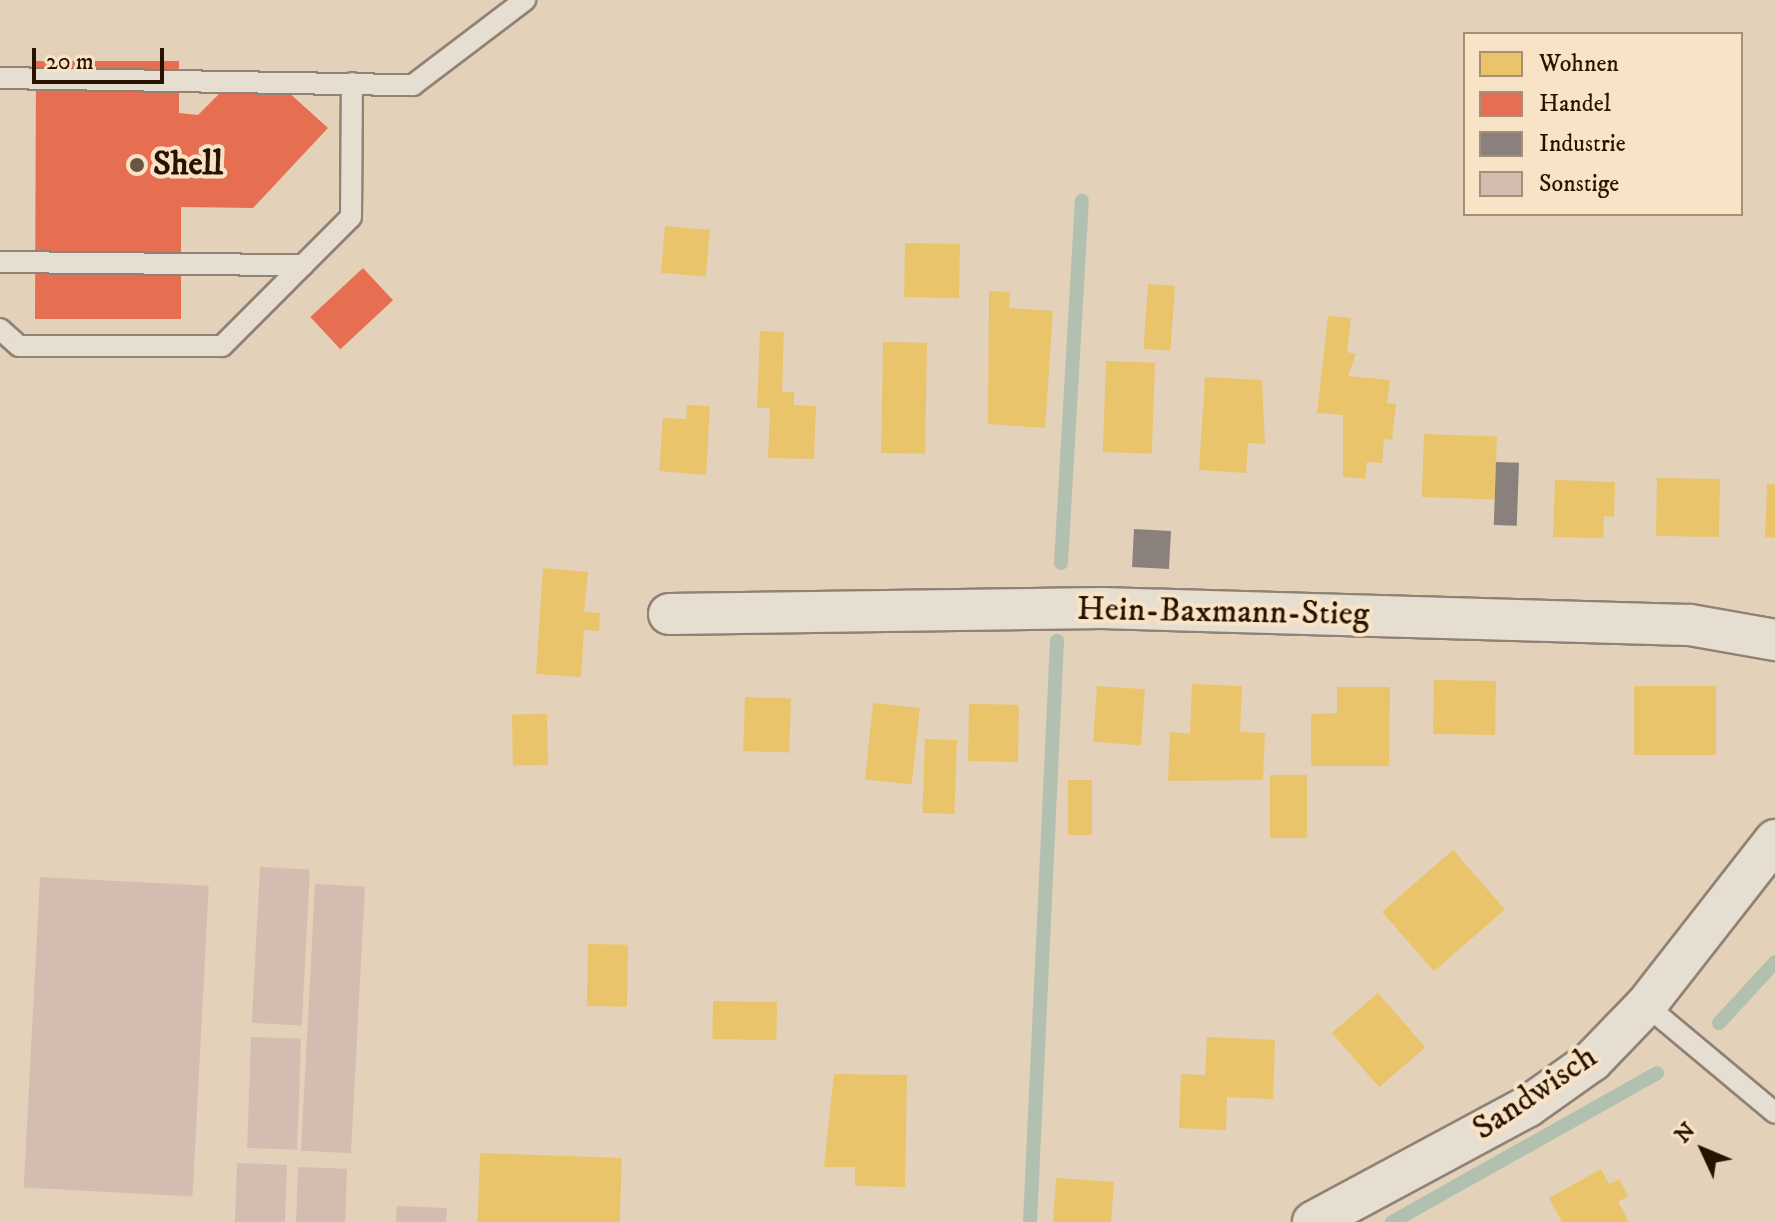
<!DOCTYPE html>
<html>
<head>
<meta charset="utf-8">
<style>
  body { margin:0 }
  #map { position:relative; width:1775px; height:1222px; overflow:hidden; background:#e4d1ba; font-family:"IM FELL DW Pica",serif }
  div>[style] { position:absolute }
  [style*='--x'] { left:calc(var(--x)*1px); top:calc(var(--y)*1px); width:calc(var(--w)*1px); rotate:calc(var(--a)*1deg) }
  .homes>* { inset:0; background:#e9c46a; transform-origin:0 0 }
  .shops>* { inset:0; background:#e76f51; transform-origin:0 0 }
  .industry>* { inset:0; background:#8a817c; transform-origin:0 0 }
  .stream>* { height:14px; margin:-7px; padding:0 7px; transform-origin:7px; border-radius:7px; background:#b2c0b0 }
  .building>* { inset:0; background:#d4bdb0; transform-origin:0 0 }
  .roads { filter:drop-shadow(2px 0 #908274) drop-shadow(-2px 0 #908274) drop-shadow(0 2px #908274) drop-shadow(0 -2px #908274) }
  .service>* { height:20px; margin:-10px; padding:0 10px; transform-origin:10px; border-radius:10px; background:#e7ded2 }
  .minor>* { height:40px; margin:-20px; padding:0 20px; transform-origin:20px; border-radius:20px; background:#e7ded2 }
  .dots>* { width:22px; height:22px; translate:-50% -50%; box-sizing:border-box; border:4px solid #f8e3c6; border-radius:50% }
  span { translate:-50% -50%; white-space:nowrap; text-align:center; line-height:1.15; -webkit-text-stroke:8px #f8e3c6; paint-order:stroke }
  .poi-label { font-size:34px; color:#281200; font-weight:700 }
  .left { translate:0 -50%; text-align:left }
  .street-label { font-size:34px; color:#281200 }
  .legend { position:absolute; left:1463px; top:32px; width:280px; height:184px; box-sizing:border-box; background:#f8e3c6; border:2px solid #a58f77; margin:0; padding:10px 14px; list-style:none; font-size:24px; color:#281200 }
  .legend li { display:flex; align-items:center; gap:16px; height:40px }
  .legend b { width:40px; border:2px solid #a58f77 }
  .north { position:absolute; left:1663px; top:1110px; width:80px; height:80px; -webkit-text-stroke:6px #f8e3c6; paint-order:stroke; rotate:314deg; font-size:22px; font-weight:700; line-height:32px; text-align:center; color:#281200 }
  .north::after { content:''; display:block; margin:auto; width:28px; height:36px; background:#281200; clip-path:polygon(50% 0,100% 100%,50% 72%,0 100%) }
  .scale { position:absolute; left:32px; top:48px; width:132px; height:36px; box-sizing:border-box; border:4px solid #281200; border-top:0; padding-left:10px; font-size:24px; line-height:28px; white-space:nowrap; color:#281200; -webkit-text-stroke:6px #f8e3c6; paint-order:stroke }
</style>
</head>
<body>
<div id="map">
  <div class="homes">
    <i style="left:665px;top:226px;width:45px;height:47px;rotate:5deg"></i>
    <i style="left:905px;top:243px;width:55px;height:54px;rotate:1deg"></i>
    <i style="left:1148px;top:284px;width:27px;height:65px;rotate:4deg"></i>
    <i style="clip-path:polygon(989px 291px,1010px 292px,1009px 308px,1053px 311px,1045px 428px,988px 424px)"></i>
    <i style="clip-path:polygon(1328px 316px,1351px 318px,1347px 352px,1356px 354px,1348px 376px,1390px 380px,1387px 403px,1396px 404px,1392px 440px,1384px 439px,1382px 463px,1367px 462px,1365px 479px,1343px 477px,1343px 415px,1317px 413px)"></i>
    <i style="clip-path:polygon(760px 331px,784px 332px,782px 392px,794px 392px,794px 405px,816px 406px,814px 459px,768px 458px,770px 408px,757px 408px)"></i>
    <i style="left:883px;top:342px;width:44px;height:111px;rotate:1deg"></i>
    <i style="left:1106px;top:361px;width:49px;height:91px;rotate:2deg"></i>
    <i style="clip-path:polygon(1205px 377px,1262px 380px,1265px 444px,1248px 443px,1246px 473px,1199px 470px)"></i>
    <i style="clip-path:polygon(687px 405px,710px 406px,706px 475px,659px 471px,663px 418px,686px 419px)"></i>
    <i style="left:1424px;top:434px;width:73px;height:63px;rotate:2deg"></i>
    <i style="left:1657px;top:478px;width:63px;height:58px;rotate:1deg"></i>
    <i style="clip-path:polygon(1555px 480px,1615px 482px,1614px 517px,1604px 516px,1603px 538px,1553px 537px)"></i>
    <i style="clip-path:polygon(1767px 484px,1775px 484px,1775px 538px,1765px 537px)"></i>
    <i style="clip-path:polygon(543px 568px,588px 572px,584px 612px,600px 613px,599px 631px,584px 630px,581px 677px,536px 674px)"></i>
    <i style="left:1434px;top:680px;width:62px;height:54px;rotate:1deg"></i>
    <i style="clip-path:polygon(1192px 684px,1242px 686px,1240px 732px,1265px 733px,1263px 780px,1168px 781px,1170px 732px,1190px 734px)"></i>
    <i style="left:1097px;top:686px;width:48px;height:56px;rotate:4deg"></i>
    <i style="left:1634px;top:686px;width:82px;height:69px"></i>
    <i style="clip-path:polygon(1337px 687px,1390px 687px,1389px 766px,1311px 766px,1311px 714px,1337px 713px)"></i>
    <i style="left:745px;top:697px;width:46px;height:54px;rotate:2deg"></i>
    <i style="left:873px;top:703px;width:47px;height:77px;rotate:6deg"></i>
    <i style="left:969px;top:704px;width:50px;height:57px;rotate:1deg"></i>
    <i style="left:547px;top:714px;width:51px;height:35px;rotate:89deg"></i>
    <i style="left:925px;top:739px;width:32px;height:74px;rotate:2deg"></i>
    <i style="left:1270px;top:775px;width:37px;height:63px"></i>
    <i style="left:1068px;top:780px;width:24px;height:55px"></i>
    <i style="left:1453px;top:850px;width:79px;height:94px;rotate:49deg"></i>
    <i style="left:588px;top:944px;width:40px;height:62px;rotate:1deg"></i>
    <i style="left:1378px;top:993px;width:72px;height:61px;rotate:49deg"></i>
    <i style="left:713px;top:1001px;width:64px;height:38px;rotate:1deg"></i>
    <i style="clip-path:polygon(1207px 1037px,1275px 1040px,1273px 1099px,1227px 1097px,1226px 1130px,1179px 1128px,1181px 1074px,1205px 1075px)"></i>
    <i style="clip-path:polygon(834px 1074px,907px 1075px,905px 1187px,855px 1186px,855px 1167px,824px 1167px)"></i>
    <i style="left:480px;top:1153px;width:142px;height:69px;rotate:2deg"></i>
    <i style="clip-path:polygon(1601px 1169px,1609px 1184px,1619px 1179px,1628px 1196px,1618px 1202px,1629px 1222px,1562px 1222px,1549px 1198px)"></i>
    <i style="left:1056px;top:1178px;width:58px;height:44px;rotate:4deg"></i>
  </div>
  <div class="shops">
    <i style="clip-path:polygon(36px 61px,179px 61px,179px 113px,198px 115px,221px 92px,287px 91px,328px 128px,253px 208px,181px 207px,181px 319px,35px 319px)"></i>
    <i style="left:363px;top:268px;width:44px;height:72px;rotate:47deg"></i>
  </div>
  <div class="industry">
    <i style="left:1496px;top:462px;width:23px;height:63px;rotate:2deg"></i>
    <i style="left:1134px;top:529px;width:37px;height:38px;rotate:3deg"></i>
  </div>
  <div class="stream">
    <i style="--x:1061;--y:563;--w:363;--a:-86.7"></i>
    <i style="--x:1719;--y:1023;--w:83;--a:-47.4"></i>
    <i style="--x:1030;--y:1222;--w:582;--a:-87.34"></i>
    <i style="--x:1392;--y:1222;--w:304;--a:-29.3"></i>
  </div>
  <div class="building">
    <i style="left:260px;top:867px;width:50px;height:156px;rotate:3deg"></i>
    <i style="left:40px;top:877px;width:169px;height:311px;rotate:3deg"></i>
    <i style="left:315px;top:884px;width:50px;height:267px;rotate:3deg"></i>
    <i style="left:251px;top:1037px;width:50px;height:111px;rotate:2deg"></i>
    <i style="left:237px;top:1163px;width:50px;height:59px;rotate:2deg"></i>
    <i style="left:298px;top:1167px;width:49px;height:55px;rotate:2deg"></i>
    <i style="clip-path:polygon(397px 1206px,447px 1208px,446px 1222px,396px 1222px)"></i>
  </div>
  <div class="roads">
    <div class="service">
      <i style="--x:0;--y:78;--w:413;--a:1"></i>
      <i style="--x:413;--y:85;--w:141;--a:-37.2"></i>
      <i style="--x:0;--y:262;--w:303;--a:0.6"></i>
      <i style="--x:0;--y:329;--w:25;--a:42"></i>
      <i style="--x:19;--y:346;--w:203;--a:0"></i>
      <i style="--x:222;--y:346;--w:182;--a:-45"></i>
      <i style="--x:351;--y:217;--w:134;--a:-89.6"></i>
      <i style="--x:1646;--y:1005;--w:168;--a:39.9"></i>
    </div>
    <div class="minor">
      <i style="--x:669;--y:614;--w:433;--a:-0.8"></i>
      <i style="--x:1102;--y:608;--w:588;--a:1.66"></i>
      <i style="--x:1690;--y:625;--w:86;--a:10"></i>
      <i style="--x:1313;--y:1222;--w:243;--a:-28.3"></i>
      <i style="--x:1527;--y:1107;--w:80;--a:-35.3"></i>
      <i style="--x:1592;--y:1061;--w:79;--a:-46"></i>
      <i style="--x:1647;--y:1004;--w:208;--a:-52"></i>
    </div>
  </div>
  <div class="dots">
    <i style="left:137px;top:165px;background:#6a5541"></i>
  </div>
  <div class="poi-label">
    <span class="left" style="left:153px;top:165px">Shell</span>
  </div>
  <div class="street-label">
    <span style="left:1223px;top:612px;rotate:1deg">Hein-Baxmann-Stieg</span>
    <span style="left:1535px;top:1093px;rotate:-34deg">Sandwisch</span>
  </div>
  <ul class="legend">
  <li><b style="height:22px;background:#e9c46a"></b>Wohnen</li>
  <li><b style="height:22px;background:#e76f51"></b>Handel</li>
  <li><b style="height:22px;background:#8a817c"></b>Industrie</li>
  <li><b style="height:22px;background:#d4bdb0"></b>Sonstige</li>
  </ul>
  <div class="north">N</div>
  <div class="scale">20 m</div>
</div>
</body>
</html>
